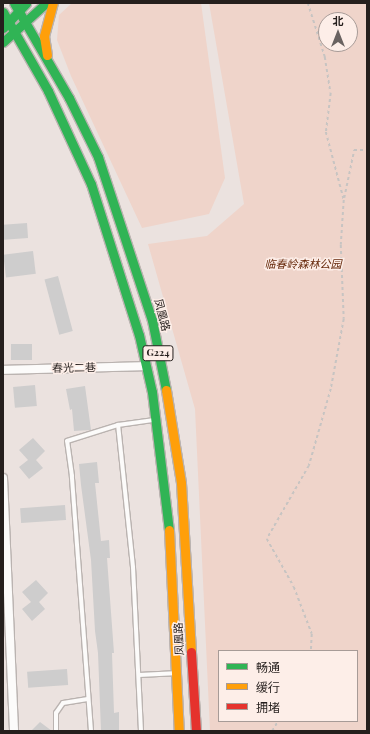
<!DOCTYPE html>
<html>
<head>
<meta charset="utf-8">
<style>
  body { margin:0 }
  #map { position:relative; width:370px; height:734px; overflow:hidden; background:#ebe2df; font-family:"Playfair Display","Noto Sans SC",serif }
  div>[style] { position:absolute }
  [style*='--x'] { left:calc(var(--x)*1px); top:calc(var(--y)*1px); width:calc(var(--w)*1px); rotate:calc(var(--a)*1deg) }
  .green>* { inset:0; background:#efd4ca }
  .building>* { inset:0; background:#cecdcd; transform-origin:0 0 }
  .path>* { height:1.5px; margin-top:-0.75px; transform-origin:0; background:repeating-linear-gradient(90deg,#c7c4c2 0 3px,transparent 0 6px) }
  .roads { filter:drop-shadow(1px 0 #bab3b0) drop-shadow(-1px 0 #bab3b0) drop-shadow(0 1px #bab3b0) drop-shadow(0 -1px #bab3b0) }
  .lane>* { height:4px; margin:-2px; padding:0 2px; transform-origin:2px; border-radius:2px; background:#fcfbfa }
  .street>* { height:8px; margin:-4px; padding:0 4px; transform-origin:4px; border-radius:4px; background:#fcfbfa }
  .fast>* { height:9px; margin:-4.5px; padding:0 4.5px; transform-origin:4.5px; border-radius:4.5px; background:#30b455 }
  .slow>* { height:9px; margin:-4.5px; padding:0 4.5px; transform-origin:4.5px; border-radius:4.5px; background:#ff9f0a }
  .jam>* { height:9px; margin:-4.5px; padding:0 4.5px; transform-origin:4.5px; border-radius:4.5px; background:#e5322d }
  span { translate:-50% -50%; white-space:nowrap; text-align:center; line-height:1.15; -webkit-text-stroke:3px #fdeee8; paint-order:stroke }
  .shield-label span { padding:1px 3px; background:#fdeee8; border:1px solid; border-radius:3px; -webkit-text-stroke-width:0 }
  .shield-label { font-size:10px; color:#251f1d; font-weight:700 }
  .park-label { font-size:11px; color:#67290b; font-style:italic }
  .street-label { font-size:11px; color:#251f1d }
  .frame { position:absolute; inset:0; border:4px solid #251f1d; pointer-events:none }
  .legend { position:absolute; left:218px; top:650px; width:140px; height:72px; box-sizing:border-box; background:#fdeee8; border:1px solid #a79b97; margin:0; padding:5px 7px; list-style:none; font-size:12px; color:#251f1d }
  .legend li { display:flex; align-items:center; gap:8px; height:20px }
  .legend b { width:20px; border:1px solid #a79b97 }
  .north { position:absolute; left:318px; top:12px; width:40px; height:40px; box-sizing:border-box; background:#fdeee8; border:1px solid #a79b97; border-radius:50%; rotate:0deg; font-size:11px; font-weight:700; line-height:16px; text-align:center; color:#251f1d }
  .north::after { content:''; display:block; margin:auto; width:14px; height:18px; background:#6a6361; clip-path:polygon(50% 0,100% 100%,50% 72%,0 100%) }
</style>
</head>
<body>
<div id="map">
  <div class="green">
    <i style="clip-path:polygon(72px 3px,201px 3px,225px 178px,209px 214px,142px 228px,71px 76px,57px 40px,59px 15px)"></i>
    <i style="clip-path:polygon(evenodd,209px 3px,367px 3px,367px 731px,210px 731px,195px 409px,148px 244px,207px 236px,244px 204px,209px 3px,326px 20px,350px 20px,350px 44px,326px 44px,326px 20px,209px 3px,219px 651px,357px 651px,357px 721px,219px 721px,219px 651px)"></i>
  </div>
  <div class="building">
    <i style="left:27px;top:223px;width:15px;height:24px;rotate:86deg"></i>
    <i style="left:33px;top:251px;width:23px;height:30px;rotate:83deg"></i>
    <i style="left:58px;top:276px;width:57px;height:14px;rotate:75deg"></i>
    <i style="left:11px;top:344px;width:21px;height:16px"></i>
    <i style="left:35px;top:385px;width:21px;height:22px;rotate:85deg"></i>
    <i style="clip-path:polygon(85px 386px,91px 430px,74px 431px,72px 409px,70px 410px,66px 389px)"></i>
    <i style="clip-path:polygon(33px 438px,45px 451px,36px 460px,43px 468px,29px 479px,19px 467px,28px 460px,19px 450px)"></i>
    <i style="clip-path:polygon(97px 462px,99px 483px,95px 483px,101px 541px,109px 540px,110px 558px,107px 558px,114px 653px,112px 653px,114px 713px,119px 712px,119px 731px,101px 731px,98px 653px,95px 631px,91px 560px,81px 485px,79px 464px)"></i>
    <i style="left:65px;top:505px;width:15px;height:45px;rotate:86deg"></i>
    <i style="clip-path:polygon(36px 580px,48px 593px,39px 602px,45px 609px,32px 621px,22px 609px,31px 602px,22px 592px)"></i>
    <i style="left:67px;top:669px;width:16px;height:40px;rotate:86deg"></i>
    <i style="clip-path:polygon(40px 722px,52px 731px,31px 731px)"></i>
  </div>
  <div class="path">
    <i style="--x:308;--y:3;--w:57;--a:72.5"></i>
    <i style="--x:325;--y:57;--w:36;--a:81"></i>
    <i style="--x:331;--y:93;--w:39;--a:97"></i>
    <i style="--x:326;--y:132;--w:70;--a:75.2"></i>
    <i style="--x:344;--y:200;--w:45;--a:93.8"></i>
    <i style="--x:341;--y:245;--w:74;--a:87.7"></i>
    <i style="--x:344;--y:319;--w:71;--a:100.5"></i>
    <i style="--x:331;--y:389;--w:80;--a:105.9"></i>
    <i style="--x:309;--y:466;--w:84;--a:119.9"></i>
    <i style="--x:267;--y:539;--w:55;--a:60.6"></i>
    <i style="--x:294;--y:587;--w:50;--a:69"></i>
    <i style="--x:312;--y:634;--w:17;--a:93"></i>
    <i style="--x:344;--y:198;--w:49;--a:-78.2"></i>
    <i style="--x:354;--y:150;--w:13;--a:0"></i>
    <i style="--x:272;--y:731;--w:12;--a:-59"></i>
  </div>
  <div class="roads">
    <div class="lane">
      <i style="--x:139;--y:675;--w:35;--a:-3"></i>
      <i style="--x:56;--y:731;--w:18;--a:-90"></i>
      <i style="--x:56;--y:713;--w:12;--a:-55"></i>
      <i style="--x:63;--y:703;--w:25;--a:-9"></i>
      <i style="--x:91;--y:731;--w:256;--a:-94.3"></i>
      <i style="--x:72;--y:476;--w:35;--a:-98"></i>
      <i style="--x:67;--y:441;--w:53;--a:-17.4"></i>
      <i style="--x:141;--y:731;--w:164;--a:-92.8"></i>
      <i style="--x:133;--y:567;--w:143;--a:-96"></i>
      <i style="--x:118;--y:425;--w:35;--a:-8"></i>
    </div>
    <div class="street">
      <i style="--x:3;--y:370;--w:143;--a:-1.6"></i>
      <i style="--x:3;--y:478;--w:253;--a:87.5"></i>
    </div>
    <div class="fast">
      <i style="--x:14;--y:3;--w:110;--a:59.9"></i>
      <i style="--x:69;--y:98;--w:66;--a:63.8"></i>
      <i style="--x:98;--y:157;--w:172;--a:71.7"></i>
      <i style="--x:152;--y:320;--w:71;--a:78.7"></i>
      <i style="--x:3;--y:12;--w:91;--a:60.3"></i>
      <i style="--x:48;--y:91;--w:102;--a:65.2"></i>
      <i style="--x:91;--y:184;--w:158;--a:72.4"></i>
      <i style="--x:139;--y:335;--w:58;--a:77.2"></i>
      <i style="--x:152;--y:392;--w:139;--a:83"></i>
      <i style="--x:3;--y:28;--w:34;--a:-47"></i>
      <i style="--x:3;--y:42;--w:58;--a:-42.2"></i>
    </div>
    <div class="slow">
      <i style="--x:47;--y:55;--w:19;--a:-99"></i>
      <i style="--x:44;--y:36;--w:34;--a:-75"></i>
      <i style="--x:166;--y:390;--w:94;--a:80.8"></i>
      <i style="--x:181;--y:483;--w:169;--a:86.6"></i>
      <i style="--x:169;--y:530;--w:201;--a:87.2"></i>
    </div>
    <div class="jam">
      <i style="--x:191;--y:652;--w:79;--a:86.4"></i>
    </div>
  </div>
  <div class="shield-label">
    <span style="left:158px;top:353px">G224</span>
  </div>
  <div class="park-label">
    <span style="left:303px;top:264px">临春岭森林公园</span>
  </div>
  <div class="street-label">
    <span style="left:162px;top:315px;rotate:75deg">凤凰路</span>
    <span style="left:74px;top:368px;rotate:-1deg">春光二巷</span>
    <span style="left:179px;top:639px;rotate:-93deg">凤凰路</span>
  </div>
  <div class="frame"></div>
  <ul class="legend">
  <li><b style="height:5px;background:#30b455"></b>畅通</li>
  <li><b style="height:5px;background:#ff9f0a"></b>缓行</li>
  <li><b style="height:5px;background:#e5322d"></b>拥堵</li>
  </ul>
  <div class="north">北</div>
</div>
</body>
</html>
